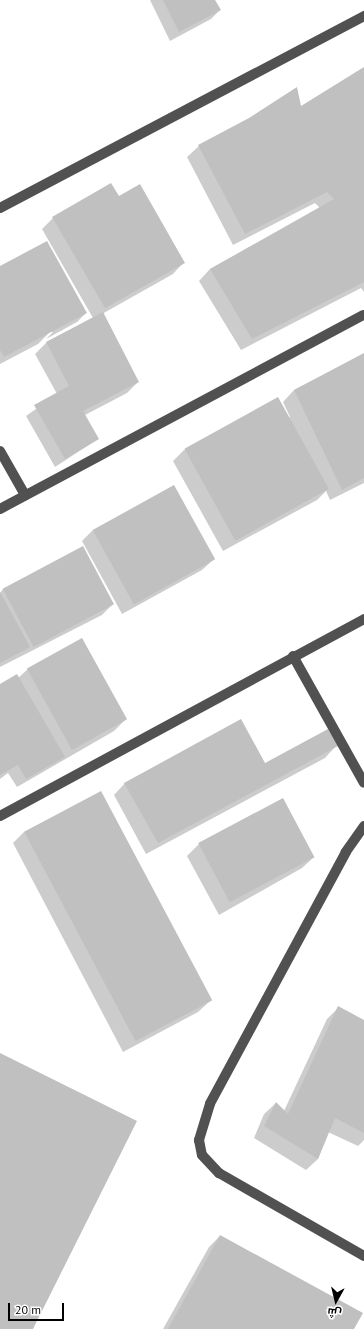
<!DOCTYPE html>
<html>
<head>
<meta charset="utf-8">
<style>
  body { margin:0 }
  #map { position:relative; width:364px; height:1329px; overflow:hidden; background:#fff; font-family:"PT Sans",Cairo,sans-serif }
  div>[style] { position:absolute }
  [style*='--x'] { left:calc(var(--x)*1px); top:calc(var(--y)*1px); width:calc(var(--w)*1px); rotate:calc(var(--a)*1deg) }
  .shadow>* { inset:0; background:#0003 }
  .building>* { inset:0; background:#c0c0c0; transform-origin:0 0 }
  .minor>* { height:10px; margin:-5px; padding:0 5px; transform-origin:5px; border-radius:5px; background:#515151 }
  span { translate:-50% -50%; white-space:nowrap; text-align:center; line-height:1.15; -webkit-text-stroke:3px #fff; paint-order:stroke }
  .north { position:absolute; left:316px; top:1281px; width:40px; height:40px; -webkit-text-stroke:3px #fff; paint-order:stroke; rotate:188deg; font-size:11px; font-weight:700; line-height:16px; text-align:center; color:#000 }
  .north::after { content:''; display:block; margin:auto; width:14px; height:18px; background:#000; clip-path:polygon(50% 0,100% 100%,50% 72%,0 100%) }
  .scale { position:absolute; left:8px; top:1303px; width:56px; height:18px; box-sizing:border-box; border:2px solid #000; border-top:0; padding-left:5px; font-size:12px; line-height:14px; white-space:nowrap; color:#000; -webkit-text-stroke:3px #fff; paint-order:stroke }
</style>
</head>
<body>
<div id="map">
  <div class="shadow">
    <i style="clip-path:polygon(150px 0,214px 0,220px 10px,211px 19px,170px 41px)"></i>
    <i style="clip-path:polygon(364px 68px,364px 292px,361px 288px,241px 350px,199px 281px,210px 269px,320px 208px,315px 203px,233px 245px,187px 157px,199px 146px,300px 108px)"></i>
    <i style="clip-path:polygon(119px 197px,184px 262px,173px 274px,102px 314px,138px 382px,127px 393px,85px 415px,98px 439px,55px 467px,26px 416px,57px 394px,35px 354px,47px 342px,93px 318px,42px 229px,53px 218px)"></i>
    <i style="clip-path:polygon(0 267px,86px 313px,77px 322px,46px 339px,53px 332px,50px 332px,38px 344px,0 364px)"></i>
    <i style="clip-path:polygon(364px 354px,364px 483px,330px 500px,326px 491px,317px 500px,223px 551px,173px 461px,184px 450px,290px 417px,283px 402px,294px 390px)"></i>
    <i style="clip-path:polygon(93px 530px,214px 559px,202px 570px,122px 614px,82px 541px)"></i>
    <i style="clip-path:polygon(3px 589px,113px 604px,102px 615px,0 667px,0 593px)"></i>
    <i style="clip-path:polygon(82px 639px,126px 719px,114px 731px,17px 787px,8px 773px,0 779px,0 685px,18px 678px,28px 669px)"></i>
    <i style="clip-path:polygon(336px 746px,325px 758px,146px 854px,114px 795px,125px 783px,265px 765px)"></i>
    <i style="clip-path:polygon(100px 793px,210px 1001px,198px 1012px,123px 1052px,13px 843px,24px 832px)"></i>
    <i style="clip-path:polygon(283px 799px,314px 857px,302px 868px,219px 915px,187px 856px,199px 844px)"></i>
    <i style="clip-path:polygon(338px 1008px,364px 1021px,364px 1140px,358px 1146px,328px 1132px,318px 1159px,306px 1170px,254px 1138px,264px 1114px,276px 1103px,284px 1111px,327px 1019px)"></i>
    <i style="clip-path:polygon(220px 1236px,353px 1329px,163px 1329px,209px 1247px)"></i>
  </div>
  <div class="building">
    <i style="clip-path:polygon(163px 0,215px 0,221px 10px,179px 32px)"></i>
    <i style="clip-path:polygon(364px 67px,364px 282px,252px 339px,210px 269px,334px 199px,327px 192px,245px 234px,198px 145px,249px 118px,297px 87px,301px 106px)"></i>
    <i style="clip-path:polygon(111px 183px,119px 196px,140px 184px,185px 263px,105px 308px,52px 217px)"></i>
    <i style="clip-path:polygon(47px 241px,87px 313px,4px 357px,0 350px,0 266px)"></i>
    <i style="clip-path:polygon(103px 312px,139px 382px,83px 411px,99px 439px,65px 459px,34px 405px,69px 386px,46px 342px)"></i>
    <i style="clip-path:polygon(364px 353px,364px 478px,342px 490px,294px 390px)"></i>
    <i style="left:278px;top:397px;width:105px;height:107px;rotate:61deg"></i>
    <i style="left:174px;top:485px;width:85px;height:93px;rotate:61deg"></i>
    <i style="left:83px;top:546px;width:66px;height:91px;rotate:62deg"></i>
    <i style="clip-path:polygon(0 592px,30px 647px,0 663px)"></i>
    <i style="left:82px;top:638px;width:93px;height:63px;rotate:61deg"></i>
    <i style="clip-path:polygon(17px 674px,65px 757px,26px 779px,18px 765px,0 775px,0 684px)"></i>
    <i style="clip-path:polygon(241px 719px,265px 763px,328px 729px,338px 746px,158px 843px,124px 783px)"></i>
    <i style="left:101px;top:791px;width:237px;height:87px;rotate:62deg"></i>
    <i style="left:283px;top:798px;width:67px;height:96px;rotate:62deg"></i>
    <i style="clip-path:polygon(338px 1006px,364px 1020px,364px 1133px,335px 1118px,318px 1159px,264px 1126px,276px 1102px,288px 1114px)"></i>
    <i style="clip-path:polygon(0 1053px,137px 1121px,33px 1329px,0 1329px)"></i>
    <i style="clip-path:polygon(220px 1235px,363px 1313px,354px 1329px,168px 1329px)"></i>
  </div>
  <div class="minor">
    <i style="--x:0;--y:208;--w:412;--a:-27.8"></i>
    <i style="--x:0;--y:451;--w:51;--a:60.4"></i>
    <i style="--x:0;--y:509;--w:412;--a:-28.1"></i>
    <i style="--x:293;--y:656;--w:145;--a:60.8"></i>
    <i style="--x:0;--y:816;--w:414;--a:-28.4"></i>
    <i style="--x:364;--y:826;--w:32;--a:125"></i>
    <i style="--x:346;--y:852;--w:286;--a:118.4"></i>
    <i style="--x:210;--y:1104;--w:38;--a:107"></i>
    <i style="--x:199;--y:1140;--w:15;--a:79"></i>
    <i style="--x:202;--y:1155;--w:25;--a:47"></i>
    <i style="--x:219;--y:1173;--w:167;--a:29.8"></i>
  </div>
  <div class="north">ش</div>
  <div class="scale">20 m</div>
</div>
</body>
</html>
